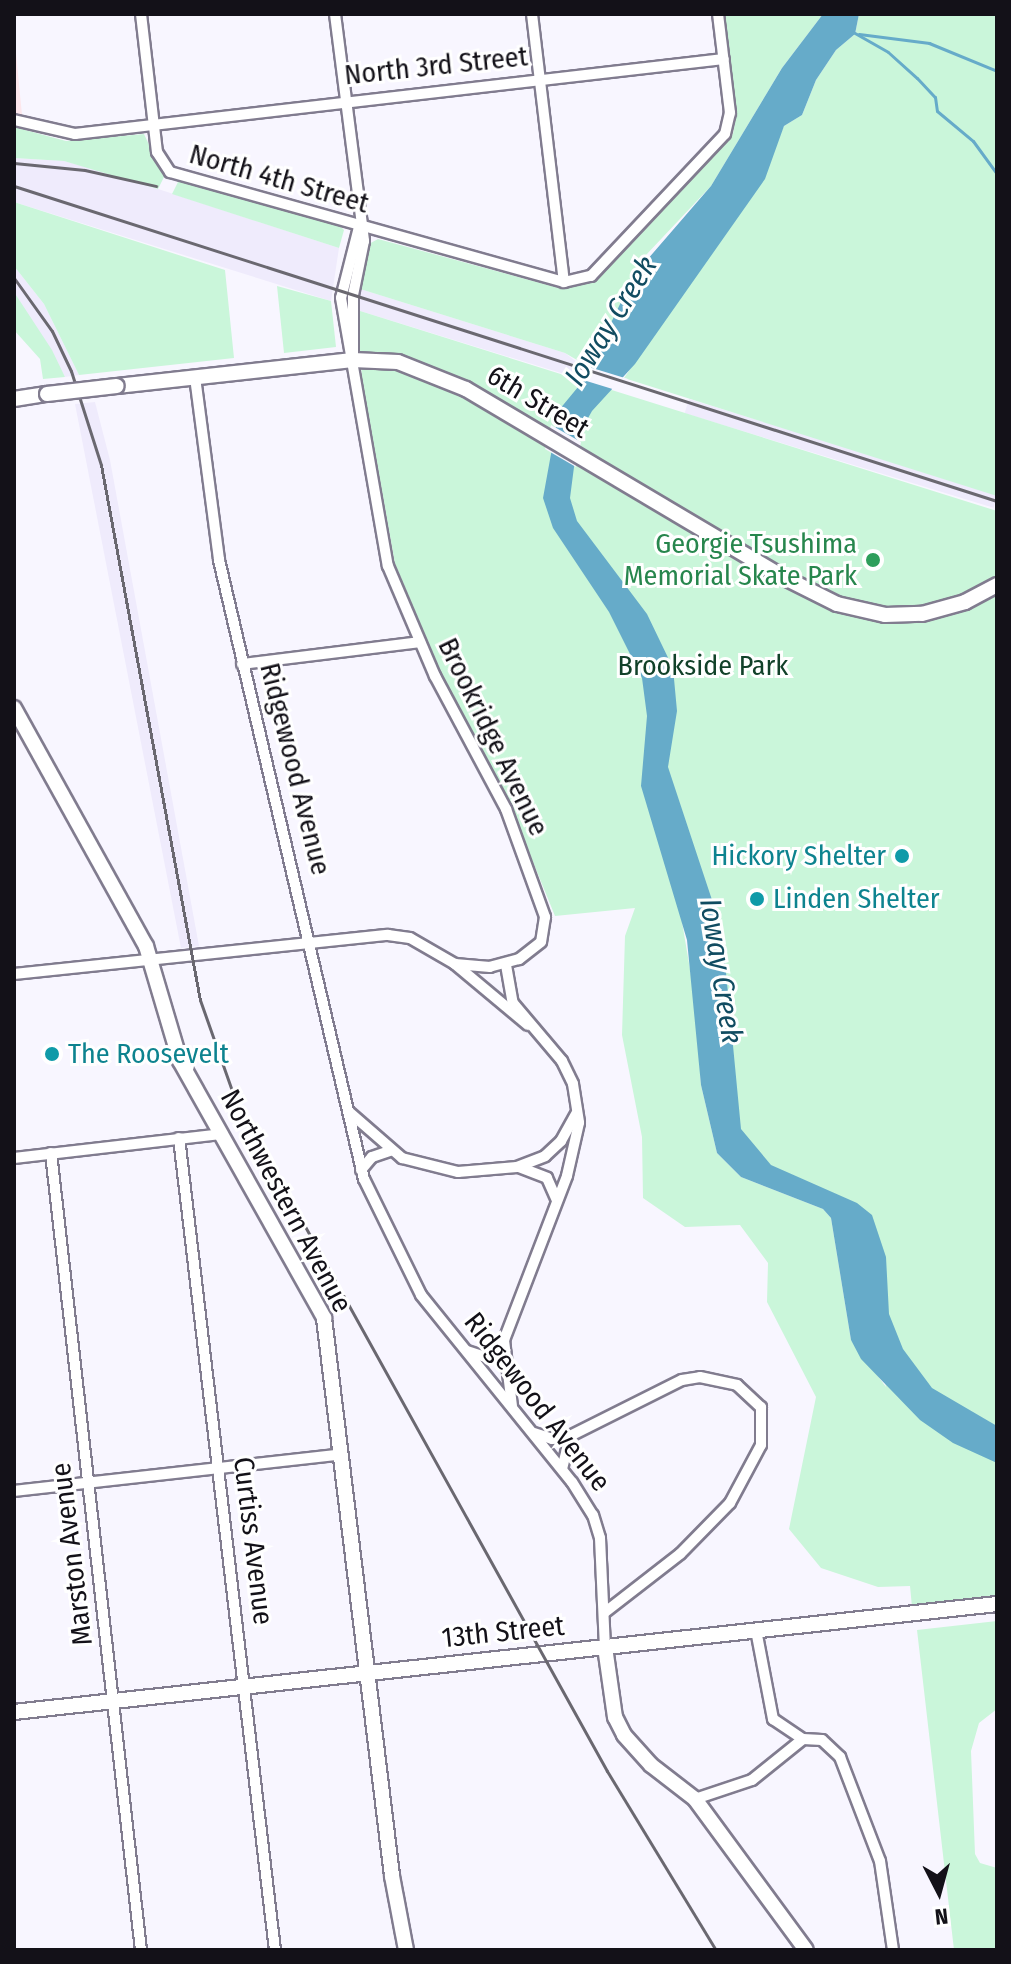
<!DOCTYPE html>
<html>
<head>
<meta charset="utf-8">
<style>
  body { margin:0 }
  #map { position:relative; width:1011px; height:1964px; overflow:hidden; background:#f8f6ff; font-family:"Fira Sans Condensed",sans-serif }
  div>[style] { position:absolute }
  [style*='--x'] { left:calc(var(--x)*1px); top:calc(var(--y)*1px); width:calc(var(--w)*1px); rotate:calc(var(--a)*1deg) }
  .commercial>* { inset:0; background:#fde7ec }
  .built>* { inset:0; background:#efebfc; transform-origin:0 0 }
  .green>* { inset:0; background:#caf6da }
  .water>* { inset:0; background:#66abc9 }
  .pier>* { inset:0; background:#f8f6ff }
  .stream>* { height:3px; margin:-1.5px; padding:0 1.5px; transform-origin:1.5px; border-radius:1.5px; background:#66abc9 }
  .roads { filter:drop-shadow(2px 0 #817c8f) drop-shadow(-2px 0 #817c8f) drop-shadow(0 2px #817c8f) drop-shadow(0 -2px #817c8f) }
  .street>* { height:10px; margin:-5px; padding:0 5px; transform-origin:5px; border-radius:5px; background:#fff }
  .secondary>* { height:14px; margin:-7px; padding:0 7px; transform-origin:7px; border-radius:7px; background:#fff }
  .rail>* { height:3px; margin:-1.5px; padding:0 1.5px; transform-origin:1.5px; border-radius:1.5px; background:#6a6870 }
  .bridges { filter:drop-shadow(2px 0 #817c8f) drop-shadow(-2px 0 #817c8f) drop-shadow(0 2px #817c8f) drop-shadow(0 -2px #817c8f) }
  .secondary-bridge>* { height:14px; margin:-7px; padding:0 7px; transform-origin:7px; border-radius:7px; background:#fff }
  .dots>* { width:22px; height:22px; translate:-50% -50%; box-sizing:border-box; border:4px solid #fff; border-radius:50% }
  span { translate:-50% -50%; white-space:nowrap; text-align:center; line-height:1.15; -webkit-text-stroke:6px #fff; paint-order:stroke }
  .street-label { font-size:28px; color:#131118 }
  .leisure-label { font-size:28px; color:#27864d }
  .right { translate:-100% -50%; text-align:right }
  .park-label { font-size:28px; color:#114129 }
  .culture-label { font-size:28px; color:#0d838f }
  .left { translate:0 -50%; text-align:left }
  .water-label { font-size:30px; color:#114c61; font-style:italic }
  .frame { position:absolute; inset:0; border:16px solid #131118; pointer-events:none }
  .north { position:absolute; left:899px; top:1852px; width:80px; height:80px; -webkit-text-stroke:6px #fff; paint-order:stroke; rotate:174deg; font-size:22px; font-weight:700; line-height:32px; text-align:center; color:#131118 }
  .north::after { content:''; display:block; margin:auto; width:28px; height:36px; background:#131118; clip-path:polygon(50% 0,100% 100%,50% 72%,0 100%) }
</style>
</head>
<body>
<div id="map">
  <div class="commercial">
    <i style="clip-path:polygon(14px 37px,15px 43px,22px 115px,14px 113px)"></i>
  </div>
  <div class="built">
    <i style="clip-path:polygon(14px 158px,64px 161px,106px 172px,339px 248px,331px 301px,14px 202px)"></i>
    <i style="clip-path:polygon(14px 266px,44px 304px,79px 375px,65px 377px,14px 292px)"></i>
    <i style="clip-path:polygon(357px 288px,565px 353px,578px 363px,574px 377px,357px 310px)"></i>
    <i style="left:689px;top:399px;width:323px;height:15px;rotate:17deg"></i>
    <i style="clip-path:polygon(95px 402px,110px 460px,199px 946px,181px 948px,75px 404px)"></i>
  </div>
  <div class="green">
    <i style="clip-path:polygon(724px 14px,823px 14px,782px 68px,711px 186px,646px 255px,589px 367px,565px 353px,357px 288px,367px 245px,378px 239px,559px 288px,594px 279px,733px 134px,736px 116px)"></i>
    <i style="clip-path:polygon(859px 14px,997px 14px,997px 496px,624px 378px,745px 205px,784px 126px,802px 115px,816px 80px,836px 50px,855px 34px)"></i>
    <i style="clip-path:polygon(14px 127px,66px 141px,144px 134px,164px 177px,158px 189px,64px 161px,14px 158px)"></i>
    <i style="clip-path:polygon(179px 180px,338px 224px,344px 230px,339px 248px,172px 194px)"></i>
    <i style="clip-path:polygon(14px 202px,225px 270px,234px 358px,79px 375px,44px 304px,14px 266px)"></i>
    <i style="clip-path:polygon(277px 286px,331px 301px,336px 347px,284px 353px)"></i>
    <i style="clip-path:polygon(14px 292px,52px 350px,65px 377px,43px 379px,40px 359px,14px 330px)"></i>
    <i style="clip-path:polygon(evenodd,357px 310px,997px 511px,997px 1600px,912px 1607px,910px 1586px,878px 1587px,821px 1568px,789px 1529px,816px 1397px,767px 1302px,768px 1263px,740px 1225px,685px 1227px,643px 1198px,642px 1137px,622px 1035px,625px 936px,635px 908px,555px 916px,511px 808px,441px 673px,395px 564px,362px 379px,357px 310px,679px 904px,710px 1003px,734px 1156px,852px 1218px,886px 1387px,851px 1340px,831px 1218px,823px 1209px,741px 1177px,717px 1153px,701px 1085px,695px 999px,679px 904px)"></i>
    <i style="clip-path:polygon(997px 1621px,997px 1709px,979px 1723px,971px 1751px,975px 1854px,980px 1863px,997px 1868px,997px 1950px,954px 1950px,917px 1630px)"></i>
  </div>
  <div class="water">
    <i style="clip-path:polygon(823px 14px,859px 14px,855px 34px,836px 50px,816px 80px,802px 115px,784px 126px,765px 179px,635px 364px,592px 411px,578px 436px,570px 498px,577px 521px,647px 614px,673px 668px,677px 711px,668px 767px,714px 906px,725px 962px,741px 1129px,771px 1165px,857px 1203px,872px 1215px,886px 1257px,889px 1314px,903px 1349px,932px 1388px,997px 1426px,997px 1463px,953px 1443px,920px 1420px,861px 1359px,851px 1340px,831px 1218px,823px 1209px,741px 1177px,717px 1153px,701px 1085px,687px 940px,641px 786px,647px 716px,642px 678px,609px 612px,553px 528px,543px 498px,559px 410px,583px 381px,634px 275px,711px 186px,782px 68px)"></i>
  </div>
  <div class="pier">
    <i style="clip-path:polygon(585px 366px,589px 367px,628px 379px,619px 391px,580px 379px)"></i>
    <i style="clip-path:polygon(551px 425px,581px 442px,576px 467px,545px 449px)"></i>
  </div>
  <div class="stream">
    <i style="--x:853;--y:32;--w:40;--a:29.7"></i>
    <i style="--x:888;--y:52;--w:39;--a:42"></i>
    <i style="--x:917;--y:78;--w:26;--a:47"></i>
    <i style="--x:935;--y:97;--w:14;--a:82"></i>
    <i style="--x:937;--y:111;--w:47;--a:39.8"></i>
    <i style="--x:973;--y:141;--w:41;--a:54"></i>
    <i style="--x:859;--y:34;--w:71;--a:7.3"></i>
    <i style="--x:929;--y:43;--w:74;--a:22.4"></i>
  </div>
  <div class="roads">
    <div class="street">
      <i style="--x:141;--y:14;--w:139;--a:83.4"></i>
      <i style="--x:157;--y:152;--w:24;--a:57"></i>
      <i style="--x:170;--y:172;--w:409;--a:15.6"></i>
      <i style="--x:564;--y:282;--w:28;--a:-13"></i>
      <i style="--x:591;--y:276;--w:195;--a:-46.7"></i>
      <i style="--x:725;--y:134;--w:22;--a:-77"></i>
      <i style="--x:730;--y:113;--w:100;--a:-96.9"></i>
      <i style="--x:335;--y:14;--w:229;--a:82.7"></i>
      <i style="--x:364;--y:241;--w:55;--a:101.5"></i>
      <i style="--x:353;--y:295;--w:65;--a:90"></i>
      <i style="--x:532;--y:14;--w:270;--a:83.2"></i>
      <i style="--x:14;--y:120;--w:63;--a:12.9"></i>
      <i style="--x:75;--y:134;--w:653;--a:-6.59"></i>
      <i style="--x:359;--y:227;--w:73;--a:104.2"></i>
      <i style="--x:341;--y:298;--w:272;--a:80.1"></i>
      <i style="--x:388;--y:566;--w:120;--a:66.9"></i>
      <i style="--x:435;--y:676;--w:151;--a:61.9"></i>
      <i style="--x:506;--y:809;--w:115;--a:70.1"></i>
      <i style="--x:545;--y:917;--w:25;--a:99"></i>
      <i style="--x:541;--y:942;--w:28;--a:142"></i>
      <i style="--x:519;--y:959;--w:30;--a:165"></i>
      <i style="--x:490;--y:967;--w:35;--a:-175"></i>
      <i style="--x:195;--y:377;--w:185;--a:82.5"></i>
      <i style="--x:219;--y:560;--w:636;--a:76.82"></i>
      <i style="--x:364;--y:1179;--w:129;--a:63.8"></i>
      <i style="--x:421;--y:1295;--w:240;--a:51.1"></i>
      <i style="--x:572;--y:1482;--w:39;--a:58"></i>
      <i style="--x:593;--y:1515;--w:24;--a:73"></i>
      <i style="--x:600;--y:1538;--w:109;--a:87.4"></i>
      <i style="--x:242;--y:664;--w:179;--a:-7"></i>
      <i style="--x:506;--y:965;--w:39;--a:80"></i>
      <i style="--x:513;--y:1003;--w:76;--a:49.8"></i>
      <i style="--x:562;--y:1061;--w:25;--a:64"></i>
      <i style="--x:573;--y:1084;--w:39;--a:81"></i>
      <i style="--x:579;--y:1123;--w:54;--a:102.8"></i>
      <i style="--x:567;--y:1176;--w:176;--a:111"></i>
      <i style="--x:504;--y:1340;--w:66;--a:83.1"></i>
      <i style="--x:14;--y:974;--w:376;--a:-6"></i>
      <i style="--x:388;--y:935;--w:22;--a:8"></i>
      <i style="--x:410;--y:938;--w:52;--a:30"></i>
      <i style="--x:455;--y:964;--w:95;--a:39.9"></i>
      <i style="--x:348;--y:1111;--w:72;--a:41"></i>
      <i style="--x:402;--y:1158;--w:58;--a:14"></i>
      <i style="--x:458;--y:1172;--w:59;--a:-4.8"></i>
      <i style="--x:517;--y:1167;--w:30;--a:-21"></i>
      <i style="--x:545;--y:1156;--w:22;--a:-43"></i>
      <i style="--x:561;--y:1141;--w:31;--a:-61"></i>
      <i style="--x:179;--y:1138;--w:818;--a:83.26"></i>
      <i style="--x:51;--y:1153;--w:802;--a:83.56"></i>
      <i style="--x:14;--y:1158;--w:208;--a:-6.6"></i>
      <i style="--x:519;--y:1167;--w:30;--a:21"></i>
      <i style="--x:547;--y:1178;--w:24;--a:66"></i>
      <i style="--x:361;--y:1170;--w:17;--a:-50"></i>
      <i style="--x:372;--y:1157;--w:21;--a:-19"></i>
      <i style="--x:467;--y:1351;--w:20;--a:18"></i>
      <i style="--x:486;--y:1357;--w:25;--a:-43"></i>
      <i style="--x:534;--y:1433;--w:19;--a:18"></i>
      <i style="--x:552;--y:1439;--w:18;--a:-9"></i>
      <i style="--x:562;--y:1469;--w:34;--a:-76"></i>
      <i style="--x:570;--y:1436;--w:125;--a:-26.6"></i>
      <i style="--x:682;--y:1380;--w:18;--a:-9"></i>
      <i style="--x:700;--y:1377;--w:38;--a:12"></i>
      <i style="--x:737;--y:1385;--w:33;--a:43"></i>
      <i style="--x:761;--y:1407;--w:38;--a:90"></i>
      <i style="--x:761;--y:1445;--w:66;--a:118.1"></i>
      <i style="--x:730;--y:1503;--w:71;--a:134.4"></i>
      <i style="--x:680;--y:1554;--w:96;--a:142.2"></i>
      <i style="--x:14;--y:1491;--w:330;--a:-6.4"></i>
      <i style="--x:756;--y:1630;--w:91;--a:79.2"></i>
      <i style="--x:773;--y:1719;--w:36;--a:34"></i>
      <i style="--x:803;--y:1739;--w:19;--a:3"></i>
      <i style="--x:822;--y:1740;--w:25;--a:43"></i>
      <i style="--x:840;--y:1757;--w:111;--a:69"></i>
      <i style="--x:880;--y:1861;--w:90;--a:81.7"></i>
      <i style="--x:695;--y:1799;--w:60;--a:-18.4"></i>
      <i style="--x:752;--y:1780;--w:65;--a:-38.8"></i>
    </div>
    <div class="secondary">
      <i style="--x:117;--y:386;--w:237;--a:-6.3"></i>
      <i style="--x:353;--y:360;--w:45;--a:2.5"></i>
      <i style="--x:398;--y:362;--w:73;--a:21.7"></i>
      <i style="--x:466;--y:389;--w:362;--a:30.7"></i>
      <i style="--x:777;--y:574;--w:67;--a:26.6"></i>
      <i style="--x:837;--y:604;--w:49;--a:12.9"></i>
      <i style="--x:885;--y:615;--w:37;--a:-2"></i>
      <i style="--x:922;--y:614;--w:45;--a:-15.6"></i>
      <i style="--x:965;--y:602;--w:36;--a:-28"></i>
      <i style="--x:14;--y:399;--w:33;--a:-9"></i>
      <i style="--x:14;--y:708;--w:272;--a:61"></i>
      <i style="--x:146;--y:946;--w:120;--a:73.5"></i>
      <i style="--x:180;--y:1061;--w:295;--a:60.7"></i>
      <i style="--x:324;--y:1318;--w:562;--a:83.05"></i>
      <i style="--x:392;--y:1876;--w:75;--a:79.3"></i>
      <i style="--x:605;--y:1647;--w:71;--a:81.9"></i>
      <i style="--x:615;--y:1717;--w:20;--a:63"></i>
      <i style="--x:624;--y:1735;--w:40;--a:48"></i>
      <i style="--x:651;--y:1765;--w:56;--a:37.7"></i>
      <i style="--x:695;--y:1799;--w:187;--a:53.7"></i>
      <i style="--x:14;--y:1712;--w:989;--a:-6.27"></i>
    </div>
  </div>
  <div class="rail">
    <i style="--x:14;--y:163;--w:71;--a:5.6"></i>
    <i style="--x:85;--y:170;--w:73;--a:12.7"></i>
    <i style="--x:14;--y:186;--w:1032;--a:17.77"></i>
    <i style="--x:14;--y:278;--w:65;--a:54.4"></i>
    <i style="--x:52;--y:331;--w:44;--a:64.6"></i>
    <i style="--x:71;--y:371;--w:99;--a:72.3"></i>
    <i style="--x:101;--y:465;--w:544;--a:79.52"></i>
    <i style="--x:200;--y:1000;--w:108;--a:70.6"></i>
    <i style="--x:236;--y:1102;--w:765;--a:60.99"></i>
    <i style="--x:607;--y:1771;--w:210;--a:58.7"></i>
  </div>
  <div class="bridges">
    <div class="secondary-bridge">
      <i style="--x:47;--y:394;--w:70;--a:-6.5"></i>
    </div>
  </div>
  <div class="dots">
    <i style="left:873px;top:560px;background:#2e9e5b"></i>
    <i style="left:902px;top:856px;background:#0f9aa8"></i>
    <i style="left:757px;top:899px;background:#0f9aa8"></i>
    <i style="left:52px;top:1054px;background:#0f9aa8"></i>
  </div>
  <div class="street-label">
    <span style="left:436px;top:66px;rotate:-6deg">North 3rd Street</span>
    <span style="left:279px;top:179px;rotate:16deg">North 4th Street</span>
    <span style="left:538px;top:402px;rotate:31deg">6th Street</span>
    <span style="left:493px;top:737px;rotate:64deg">Brookridge Avenue</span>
    <span style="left:295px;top:769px;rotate:76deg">Ridgewood Avenue</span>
    <span style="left:286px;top:1201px;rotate:62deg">Northwestern Avenue</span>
    <span style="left:537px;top:1402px;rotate:52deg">Ridgewood Avenue</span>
    <span style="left:253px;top:1541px;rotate:83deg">Curtiss Avenue</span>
    <span style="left:72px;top:1554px;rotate:-97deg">Marston Avenue</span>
    <span style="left:503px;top:1632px;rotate:-6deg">13th Street</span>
  </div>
  <div class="leisure-label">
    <span class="right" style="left:857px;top:560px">Georgie Tsushima<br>Memorial Skate Park</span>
  </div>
  <div class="park-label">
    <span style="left:703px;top:666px">Brookside Park</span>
  </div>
  <div class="culture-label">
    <span class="right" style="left:886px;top:856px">Hickory Shelter</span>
    <span class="left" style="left:773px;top:899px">Linden Shelter</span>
    <span class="left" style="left:68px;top:1054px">The Roosevelt</span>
  </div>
  <div class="water-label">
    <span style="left:611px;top:321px;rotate:-58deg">Ioway Creek</span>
    <span style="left:721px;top:971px;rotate:81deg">Ioway Creek</span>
  </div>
  <div class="frame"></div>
  <div class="north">N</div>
</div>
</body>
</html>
